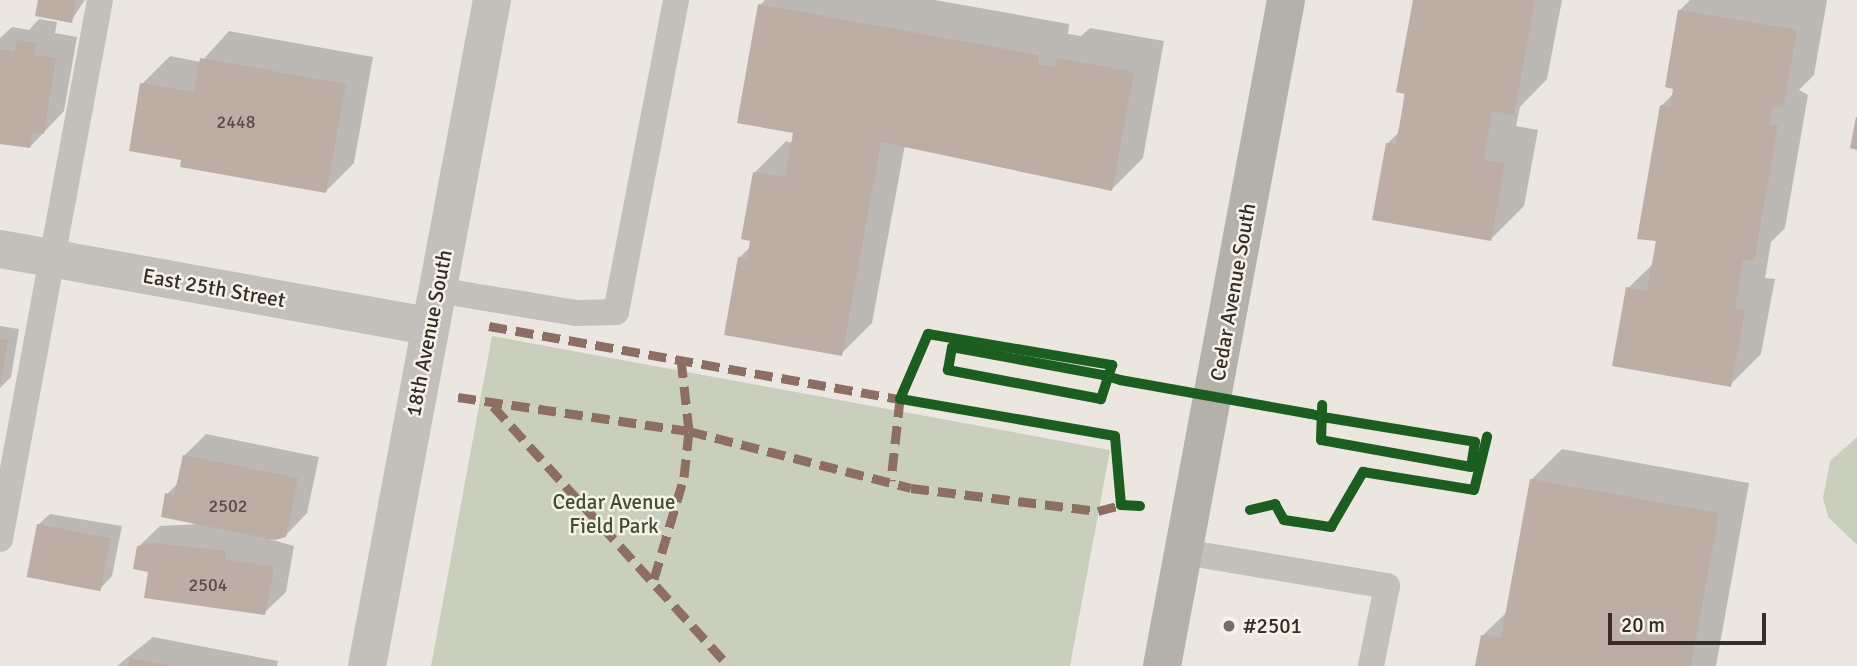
<!DOCTYPE html>
<html>
<head>
<meta charset="utf-8">
<style>
  body { margin:0 }
  #map { position:relative; width:1857px; height:666px; overflow:hidden; background:#ebe7e0; font-family:Signika,sans-serif }
  div>[style] { position:absolute }
  [style*='--x'] { left:calc(var(--x)*1px); top:calc(var(--y)*1px); width:calc(var(--w)*1px); rotate:calc(var(--a)*1deg) }
  .green>* { inset:0; background:#c9cfbc }
  .shadow>* { inset:0; background:#0003 }
  .building>* { inset:0; background:#bcaea4; transform-origin:0 0 }
  .lane>* { height:26px; margin:-13px; padding:0 13px; transform-origin:13px; border-radius:13px; background:#c3bfba }
  .street>* { height:38px; margin:-19px; padding:0 19px; transform-origin:19px; border-radius:19px; background:#c3bfba }
  .secondary>* { height:38px; margin:-19px; padding:0 19px; transform-origin:19px; border-radius:19px; background:#b4b0aa }
  .quiet>* { height:9px; margin-top:-4.5px; transform-origin:0; background:repeating-linear-gradient(90deg,#8d6e63 0 18px,transparent 0 27px) }
  .cycleway>* { height:10px; margin:-5px; padding:0 5px; transform-origin:5px; border-radius:5px; background:#1b5e20 }
  .dots>* { width:19px; height:19px; translate:-50% -50%; box-sizing:border-box; border:4px solid #f7f2e8; border-radius:50% }
  span { translate:-50% -50%; white-space:nowrap; text-align:center; line-height:1.15; -webkit-text-stroke:5px #f7f2e8; paint-order:stroke }
  .number-label { font-size:18px; color:#564d47 }
  .number-label span { -webkit-text-stroke-width:0 }
  .street-label { font-size:21px; color:#342d28 }
  .park-label { font-size:21px; color:#3f4f2f }
  .poi-label { font-size:21px; color:#342d28 }
  .left { translate:0 -50%; text-align:left }
  .scale { position:absolute; left:1608px; top:613px; width:158px; height:32px; box-sizing:border-box; border:4px solid #342d28; border-top:0; padding-left:9px; font-size:21px; line-height:24px; white-space:nowrap; color:#342d28; -webkit-text-stroke:5px #f7f2e8; paint-order:stroke }
</style>
</head>
<body>
<div id="map">
  <div class="green">
    <i style="clip-path:polygon(492px 336px,1110px 450px,1070px 666px,431px 666px)"></i>
    <i style="clip-path:polygon(1857px 437px,1857px 545px,1828px 517px,1823px 498px,1830px 461px)"></i>
  </div>
  <div class="shadow">
    <i style="clip-path:polygon(40px 0,85px 0,71px 21px)"></i>
    <i style="clip-path:polygon(765px 0,935px 0,1069px 24px,1068px 34px,1081px 36px,1090px 28px,1164px 41px,1143px 158px,1112px 189px,905px 145px,872px 323px,841px 354px,739px 258px,751px 246px,755px 172px,786px 141px,793px 143px,795px 131px,760px 5px)"></i>
    <i style="clip-path:polygon(1415px 0,1562px 0,1547px 79px,1520px 107px,1516px 126px,1538px 130px,1524px 206px,1490px 240px,1388px 143px,1400px 131px)"></i>
    <i style="clip-path:polygon(1690px 0,1827px 0,1814px 75px,1799px 90px,1808px 95px,1785px 228px,1771px 242px,1765px 278px,1775px 279px,1761px 354px,1730px 385px,1628px 288px,1655px 262px,1661px 106px,1674px 93px,1679px 11px)"></i>
    <i style="clip-path:polygon(39px 19px,57px 22px,55px 33px,77px 37px,64px 111px,30px 147px,0 142px,0 38px,12px 27px,29px 30px)"></i>
    <i style="clip-path:polygon(229px 31px,373px 57px,354px 163px,326px 191px,183px 159px,142px 84px,170px 56px,201px 62px)"></i>
    <i style="clip-path:polygon(0 326px,19px 329px,11px 377px,0 388px)"></i>
    <i style="clip-path:polygon(206px 434px,319px 457px,307px 513px,286px 535px,269px 539px,294px 546px,286px 592px,264px 613px,150px 570px,138px 547px,160px 526px,199px 524px,167px 494px,179px 482px,184px 456px)"></i>
    <i style="clip-path:polygon(1562px 449px,1749px 483px,1716px 666px,1477px 666px,1482px 636px,1508px 611px,1531px 480px)"></i>
    <i style="clip-path:polygon(50px 514px,122px 526px,112px 576px,101px 588px,38px 525px)"></i>
    <i style="clip-path:polygon(153px 637px,278px 661px,277px 666px,117px 666px)"></i>
  </div>
  <div class="building">
    <i style="clip-path:polygon(38px 0,76px 0,72px 23px,35px 16px)"></i>
    <i style="clip-path:polygon(1413px 0,1535px 0,1514px 115px,1492px 111px,1484px 160px,1505px 163px,1491px 241px,1372px 220px,1386px 143px,1396px 144px,1405px 94px,1396px 92px)"></i>
    <i style="clip-path:polygon(758px 4px,1039px 55px,1038px 64px,1055px 67px,1057px 58px,1134px 72px,1112px 191px,881px 142px,842px 356px,724px 335px,738px 257px,747px 259px,750px 241px,741px 239px,753px 172px,785px 177px,793px 133px,737px 123px)"></i>
    <i style="clip-path:polygon(1678px 10px,1797px 30px,1783px 108px,1772px 106px,1769px 124px,1778px 126px,1754px 261px,1743px 260px,1735px 308px,1745px 310px,1731px 387px,1612px 366px,1626px 287px,1647px 291px,1656px 241px,1637px 239px,1660px 105px,1670px 107px,1673px 89px,1665px 87px)"></i>
    <i style="clip-path:polygon(16px 40px,36px 43px,34px 55px,56px 58px,44px 134px,33px 132px,30px 148px,0 144px,0 49px,15px 52px)"></i>
    <i style="clip-path:polygon(200px 58px,346px 84px,326px 193px,180px 167px,181px 160px,129px 151px,140px 83px,194px 92px)"></i>
    <i style="clip-path:polygon(1856px 117px,1857px 117px,1857px 150px,1850px 148px)"></i>
    <i style="clip-path:polygon(0 339px,8px 340px,1px 379px,0 379px)"></i>
    <i style="clip-path:polygon(183px 455px,298px 478px,286px 537px,275px 540px,161px 517px,165px 493px,174px 496px)"></i>
    <i style="clip-path:polygon(1530px 479px,1719px 513px,1691px 666px,1475px 666px,1481px 635px,1501px 638px)"></i>
    <i style="left:37px;top:524px;width:75px;height:54px;rotate:11deg"></i>
    <i style="clip-path:polygon(153px 543px,226px 551px,225px 559px,274px 567px,265px 615px,144px 598px,148px 572px,133px 569px,137px 546px)"></i>
    <i style="clip-path:polygon(130px 658px,167px 665px,167px 666px,128px 666px)"></i>
  </div>
  <div class="lane">
    <i style="--x:437;--y:290;--w:141;--a:9.4"></i>
    <i style="--x:576;--y:313;--w:40;--a:-1.4"></i>
    <i style="--x:616;--y:312;--w:318;--a:-79.1"></i>
    <i style="--x:0;--y:539;--w:548;--a:-79.49"></i>
    <i style="--x:1184;--y:552;--w:206;--a:9.5"></i>
    <i style="--x:1387;--y:586;--w:82;--a:101.3"></i>
  </div>
  <div class="street">
    <i style="--x:0;--y:249;--w:435;--a:10.2"></i>
    <i style="--x:367;--y:666;--w:678;--a:-79.37"></i>
  </div>
  <div class="secondary">
    <i style="--x:1162;--y:666;--w:677;--a:-79.45"></i>
  </div>
  <div class="quiet">
    <i style="--x:489;--y:326;--w:417;--a:10.1"></i>
    <i style="--x:900;--y:399;--w:82;--a:96.3"></i>
    <i style="--x:458;--y:397;--w:233;--a:8.4"></i>
    <i style="--x:689;--y:431;--w:229;--a:14.4"></i>
    <i style="--x:911;--y:488;--w:188;--a:7"></i>
    <i style="--x:1098;--y:511;--w:24;--a:-15"></i>
    <i style="--x:493;--y:406;--w:351;--a:47.8"></i>
    <i style="--x:654;--y:579;--w:106;--a:-73.6"></i>
    <i style="--x:684;--y:477;--w:46;--a:-83.8"></i>
    <i style="--x:689;--y:431;--w:73;--a:-96.3"></i>
  </div>
  <div class="cycleway">
    <i style="--x:1140;--y:506;--w:19;--a:-177"></i>
    <i style="--x:1121;--y:505;--w:69;--a:-95"></i>
    <i style="--x:1115;--y:436;--w:218;--a:-170.2"></i>
    <i style="--x:900;--y:399;--w:71;--a:-66.7"></i>
    <i style="--x:928;--y:334;--w:187;--a:9.6"></i>
    <i style="--x:1112;--y:365;--w:36;--a:108"></i>
    <i style="--x:1101;--y:399;--w:156;--a:-169.3"></i>
    <i style="--x:948;--y:370;--w:23;--a:-80"></i>
    <i style="--x:952;--y:347;--w:154;--a:10.5"></i>
    <i style="--x:1103;--y:375;--w:18;--a:16"></i>
    <i style="--x:1120;--y:380;--w:194;--a:10.1"></i>
    <i style="--x:1311;--y:414;--w:18;--a:13"></i>
    <i style="--x:1329;--y:418;--w:148;--a:9.3"></i>
    <i style="--x:1475;--y:442;--w:25;--a:99"></i>
    <i style="--x:1471;--y:467;--w:152;--a:-169.8"></i>
    <i style="--x:1321;--y:440;--w:35;--a:-88"></i>
    <i style="--x:1250;--y:510;--w:26;--a:-13"></i>
    <i style="--x:1275;--y:504;--w:18;--a:61"></i>
    <i style="--x:1284;--y:520;--w:48;--a:8.5"></i>
    <i style="--x:1331;--y:527;--w:64;--a:-59.8"></i>
    <i style="--x:1363;--y:472;--w:112;--a:9.2"></i>
    <i style="--x:1474;--y:490;--w:55;--a:-76.2"></i>
  </div>
  <div class="dots">
    <i style="left:1229px;top:626px;background:#746e68"></i>
  </div>
  <div class="number-label">
    <span style="left:236px;top:122px">2448</span>
    <span style="left:228px;top:506px">2502</span>
    <span style="left:208px;top:585px">2504</span>
  </div>
  <div class="street-label">
    <span style="left:214px;top:288px;rotate:10deg">East 25th Street</span>
    <span style="left:1233px;top:292px;rotate:-80deg">Cedar Avenue South</span>
    <span style="left:429px;top:333px;rotate:-79deg">18th Avenue South</span>
  </div>
  <div class="park-label">
    <span style="left:614px;top:514px">Cedar Avenue<br>Field Park</span>
  </div>
  <div class="poi-label">
    <span class="left" style="left:1243px;top:626px">#2501</span>
  </div>
  <div class="scale">20 m</div>
</div>
</body>
</html>
